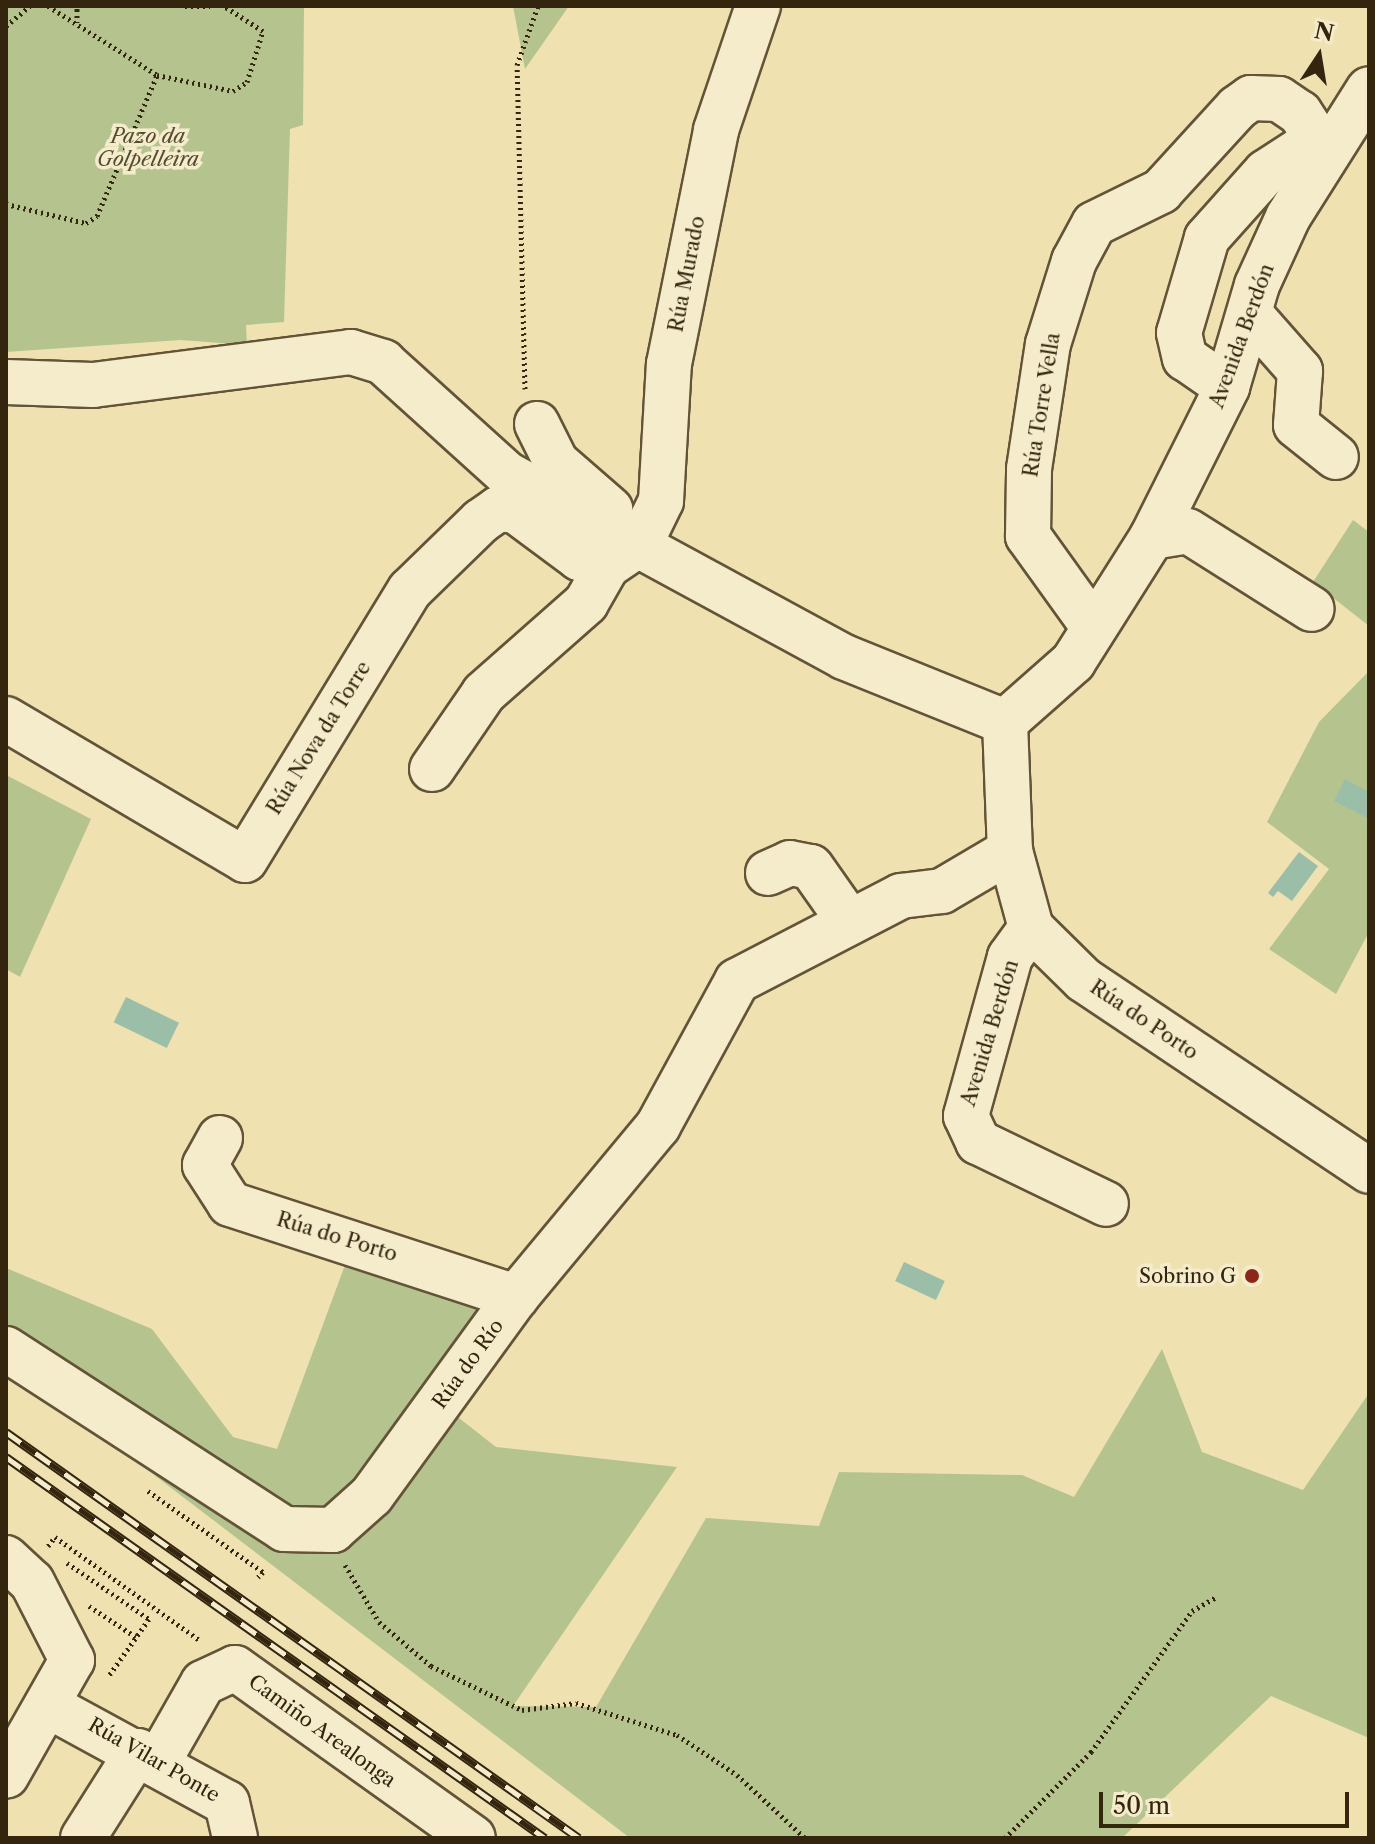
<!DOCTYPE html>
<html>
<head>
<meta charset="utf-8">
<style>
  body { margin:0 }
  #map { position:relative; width:1375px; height:1844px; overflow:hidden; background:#f0e1b1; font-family:"Libre Caslon Text",serif }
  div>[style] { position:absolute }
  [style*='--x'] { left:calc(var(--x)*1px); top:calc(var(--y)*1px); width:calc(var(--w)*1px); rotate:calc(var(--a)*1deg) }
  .green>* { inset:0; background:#b5c48f }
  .water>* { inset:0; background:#9bbea9; transform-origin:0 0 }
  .path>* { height:5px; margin-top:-2.5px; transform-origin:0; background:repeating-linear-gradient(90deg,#34250f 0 2px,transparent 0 6px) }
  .roads { filter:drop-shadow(2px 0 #635438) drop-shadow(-2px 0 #635438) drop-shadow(0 2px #635438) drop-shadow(0 -2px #635438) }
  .minor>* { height:44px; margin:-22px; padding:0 22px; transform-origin:22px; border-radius:22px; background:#f5eccc }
  .rail>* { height:9px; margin-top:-4.5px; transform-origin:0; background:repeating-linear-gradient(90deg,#f5eccc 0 18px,#34250f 0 36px); box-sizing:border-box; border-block:2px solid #34250f }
  .dots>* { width:22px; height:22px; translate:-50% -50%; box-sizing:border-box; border:4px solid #f5eccc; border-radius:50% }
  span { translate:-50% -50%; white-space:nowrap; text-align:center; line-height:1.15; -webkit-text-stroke:7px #f5eccc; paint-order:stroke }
  .park-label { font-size:20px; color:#544d2f; font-style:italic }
  .street-label { font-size:20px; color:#34250f }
  .poi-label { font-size:20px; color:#34250f }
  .right { translate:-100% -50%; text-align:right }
  .frame { position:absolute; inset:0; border:8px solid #34250f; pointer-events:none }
  .north { position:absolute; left:1279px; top:16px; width:80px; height:80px; -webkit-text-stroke:6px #f5eccc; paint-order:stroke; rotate:12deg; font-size:22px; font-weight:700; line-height:32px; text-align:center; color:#34250f }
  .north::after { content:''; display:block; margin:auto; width:28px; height:36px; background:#34250f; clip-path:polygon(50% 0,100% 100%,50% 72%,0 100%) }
  .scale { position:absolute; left:1099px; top:1792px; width:250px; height:36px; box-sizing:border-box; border:4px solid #34250f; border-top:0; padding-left:10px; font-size:24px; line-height:28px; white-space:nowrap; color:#34250f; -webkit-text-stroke:6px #f5eccc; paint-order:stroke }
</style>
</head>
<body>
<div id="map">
  <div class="green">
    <i style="clip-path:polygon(6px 6px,304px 8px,303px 125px,290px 129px,284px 322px,246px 325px,247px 345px,181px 340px,6px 352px)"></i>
    <i style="clip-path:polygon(513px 6px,569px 6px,525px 69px)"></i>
    <i style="clip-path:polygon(1353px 520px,1369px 532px,1369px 626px,1313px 582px)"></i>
    <i style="clip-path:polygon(1369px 671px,1369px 932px,1336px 994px,1269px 949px,1329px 869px,1267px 822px,1319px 722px)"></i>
    <i style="clip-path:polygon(6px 775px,91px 819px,20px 977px,6px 969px)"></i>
    <i style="clip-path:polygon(345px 1265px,483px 1307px,422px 1389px,496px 1447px,677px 1467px,513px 1706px,596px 1707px,706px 1518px,819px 1526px,839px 1472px,1022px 1475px,1074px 1497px,1162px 1349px,1202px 1452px,1303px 1490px,1369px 1393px,1369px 1738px,1271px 1696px,1122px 1838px,630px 1838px,6px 1362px,6px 1268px,152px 1329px,233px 1437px,277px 1449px)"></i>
  </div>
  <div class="water">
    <i style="clip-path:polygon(1345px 779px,1369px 792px,1369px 819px,1334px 801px)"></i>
    <i style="clip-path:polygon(1299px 852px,1318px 866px,1292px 901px,1278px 891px,1273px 897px,1268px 893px)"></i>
    <i style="left:126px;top:997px;width:59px;height:28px;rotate:26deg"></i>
    <i style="left:904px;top:1262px;width:45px;height:21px;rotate:25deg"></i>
  </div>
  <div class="path">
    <i style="--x:48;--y:6;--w:129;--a:32.3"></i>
    <i style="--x:157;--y:75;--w:78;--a:11.9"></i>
    <i style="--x:233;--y:91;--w:17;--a:-33"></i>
    <i style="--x:247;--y:82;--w:53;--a:-72.6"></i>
    <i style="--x:263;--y:31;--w:46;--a:-147.3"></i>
    <i style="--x:185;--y:6;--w:25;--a:0"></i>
    <i style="--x:77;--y:23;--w:17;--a:-90"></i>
    <i style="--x:6;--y:26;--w:31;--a:-40"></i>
    <i style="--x:6;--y:204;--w:82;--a:13.4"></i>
    <i style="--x:86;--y:223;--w:13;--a:-32"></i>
    <i style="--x:97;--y:216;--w:153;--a:-66.9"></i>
    <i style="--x:525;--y:389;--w:324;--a:-91.4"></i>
    <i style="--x:517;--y:65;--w:63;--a:-70.4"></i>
    <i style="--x:148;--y:1491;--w:141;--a:35.2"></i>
    <i style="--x:263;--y:1572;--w:7;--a:135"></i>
    <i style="--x:48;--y:1546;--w:11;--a:-52"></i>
    <i style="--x:55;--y:1537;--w:179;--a:35.5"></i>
    <i style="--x:67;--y:1563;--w:99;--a:34.3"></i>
    <i style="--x:149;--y:1619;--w:71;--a:125.3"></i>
    <i style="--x:345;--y:1565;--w:66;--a:59.2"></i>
    <i style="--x:379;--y:1622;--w:68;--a:40.2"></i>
    <i style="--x:431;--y:1666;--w:101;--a:25.8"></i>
    <i style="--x:522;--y:1710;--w:54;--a:-7.4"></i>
    <i style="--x:576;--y:1703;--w:106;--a:17.6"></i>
    <i style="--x:677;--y:1735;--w:72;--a:33.7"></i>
    <i style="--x:737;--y:1775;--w:93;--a:42.8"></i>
    <i style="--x:89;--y:1606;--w:56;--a:33.4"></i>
    <i style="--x:1005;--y:1838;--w:122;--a:-45"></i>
    <i style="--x:1091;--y:1752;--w:173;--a:-54.4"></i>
    <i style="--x:1192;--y:1611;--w:28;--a:-30"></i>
  </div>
  <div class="roads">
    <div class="minor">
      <i style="--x:1250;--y:314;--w:76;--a:48.7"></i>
      <i style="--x:1300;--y:371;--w:54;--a:94.2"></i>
      <i style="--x:1296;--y:425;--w:51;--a:38.7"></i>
      <i style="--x:6;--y:382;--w:87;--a:2"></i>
      <i style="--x:93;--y:385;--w:260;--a:-7.3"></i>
      <i style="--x:351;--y:352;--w:34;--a:17"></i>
      <i style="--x:383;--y:362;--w:167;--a:42.1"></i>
      <i style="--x:507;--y:474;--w:383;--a:28.5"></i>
      <i style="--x:844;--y:657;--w:174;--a:22"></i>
      <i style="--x:1005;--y:722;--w:129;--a:87.8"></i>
      <i style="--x:1010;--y:851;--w:80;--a:74.7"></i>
      <i style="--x:1031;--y:928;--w:74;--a:44.5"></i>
      <i style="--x:1084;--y:980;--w:343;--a:33.8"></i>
      <i style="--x:537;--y:424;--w:42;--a:63.4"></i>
      <i style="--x:556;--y:462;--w:72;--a:41"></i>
      <i style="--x:1152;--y:537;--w:36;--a:-9"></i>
      <i style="--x:1188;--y:531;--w:146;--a:32.2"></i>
      <i style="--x:1092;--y:625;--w:110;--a:-125.7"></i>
      <i style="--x:1028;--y:536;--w:67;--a:-89.1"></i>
      <i style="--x:1029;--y:469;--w:126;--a:-81.4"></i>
      <i style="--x:1048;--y:344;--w:87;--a:-72.6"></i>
      <i style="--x:1074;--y:261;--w:42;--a:-61.6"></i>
      <i style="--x:1094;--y:224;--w:75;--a:-26.2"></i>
      <i style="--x:1161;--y:191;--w:113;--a:-47.5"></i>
      <i style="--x:1237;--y:108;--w:17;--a:-36"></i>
      <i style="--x:1251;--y:98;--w:28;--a:2"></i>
      <i style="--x:1279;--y:99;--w:25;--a:34"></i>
      <i style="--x:1300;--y:113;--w:31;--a:57"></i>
      <i style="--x:1317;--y:139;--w:61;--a:147.1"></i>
      <i style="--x:1266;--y:172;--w:89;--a:131.8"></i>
      <i style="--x:1207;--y:238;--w:99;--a:106.4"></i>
      <i style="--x:1179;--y:333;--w:26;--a:77"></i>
      <i style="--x:1185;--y:358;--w:51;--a:34.6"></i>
      <i style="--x:6;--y:719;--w:277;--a:30.5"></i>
      <i style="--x:245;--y:860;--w:316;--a:-58.6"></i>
      <i style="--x:410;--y:590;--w:99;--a:-44.2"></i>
      <i style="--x:481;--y:521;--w:21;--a:-35"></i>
      <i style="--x:498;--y:509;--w:18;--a:6"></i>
      <i style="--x:516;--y:511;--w:79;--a:36.7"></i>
      <i style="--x:579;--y:558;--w:29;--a:16"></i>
      <i style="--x:607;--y:566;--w:40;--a:-34"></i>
      <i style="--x:640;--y:544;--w:48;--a:-64"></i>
      <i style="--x:661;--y:501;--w:137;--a:-86.7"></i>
      <i style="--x:669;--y:364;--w:239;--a:-78.6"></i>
      <i style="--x:716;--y:130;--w:131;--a:-71.3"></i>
      <i style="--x:1005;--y:722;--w:91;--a:-41.4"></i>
      <i style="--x:1073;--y:662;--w:148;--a:-57.7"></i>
      <i style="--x:1152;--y:537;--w:168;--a:-63.4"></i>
      <i style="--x:1227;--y:387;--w:106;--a:-73.6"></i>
      <i style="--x:1257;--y:285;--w:75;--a:-65.5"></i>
      <i style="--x:1288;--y:217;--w:151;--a:-57.7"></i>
      <i style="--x:432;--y:769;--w:92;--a:-55.6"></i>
      <i style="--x:484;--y:693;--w:136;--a:-41.4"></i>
      <i style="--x:586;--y:603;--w:43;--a:-60.4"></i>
      <i style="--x:768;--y:873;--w:24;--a:-24"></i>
      <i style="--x:790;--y:863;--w:21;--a:11"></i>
      <i style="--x:811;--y:867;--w:66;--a:54.9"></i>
      <i style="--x:1031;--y:928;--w:36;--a:126"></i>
      <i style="--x:1010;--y:957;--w:165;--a:105.5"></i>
      <i style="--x:966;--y:1116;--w:29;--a:65"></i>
      <i style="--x:978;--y:1142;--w:142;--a:25.8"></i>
      <i style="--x:220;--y:1138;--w:31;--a:119"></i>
      <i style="--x:205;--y:1165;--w:46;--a:57.3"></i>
      <i style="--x:230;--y:1204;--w:301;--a:18"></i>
      <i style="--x:6;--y:1349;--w:331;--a:32.9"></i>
      <i style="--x:284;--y:1529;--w:49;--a:1.2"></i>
      <i style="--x:333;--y:1530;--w:52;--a:-41.9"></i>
      <i style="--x:372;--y:1495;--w:245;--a:-54"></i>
      <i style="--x:516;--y:1297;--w:222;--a:-50.3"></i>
      <i style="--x:658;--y:1126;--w:165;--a:-61.4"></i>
      <i style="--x:737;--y:981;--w:185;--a:-27.4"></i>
      <i style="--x:901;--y:896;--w:41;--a:-7"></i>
      <i style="--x:942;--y:891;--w:79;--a:-30.5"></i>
      <i style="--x:6;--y:1558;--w:35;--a:43"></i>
      <i style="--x:32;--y:1582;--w:88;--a:62.9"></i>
      <i style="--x:72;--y:1660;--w:133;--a:119.6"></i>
      <i style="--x:47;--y:1705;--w:205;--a:28.6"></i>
      <i style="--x:227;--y:1803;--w:36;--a:77"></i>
      <i style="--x:158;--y:1762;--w:91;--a:-60.3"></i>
      <i style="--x:203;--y:1683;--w:35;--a:-25"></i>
      <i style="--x:235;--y:1668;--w:292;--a:35.5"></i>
      <i style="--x:83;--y:1838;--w:103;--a:-57.7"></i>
    </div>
  </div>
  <div class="rail">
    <i style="--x:6;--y:1432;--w:702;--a:35.32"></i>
    <i style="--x:6;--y:1457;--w:660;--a:35.26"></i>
  </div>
  <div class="dots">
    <i style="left:1252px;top:1276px;background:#8f2418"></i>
  </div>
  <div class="park-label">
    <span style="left:148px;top:148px">Pazo da<br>Golpelleira</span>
  </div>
  <div class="street-label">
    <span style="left:687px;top:274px;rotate:-79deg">Rúa Murado</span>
    <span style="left:1242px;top:336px;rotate:-70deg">Avenida Berdón</span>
    <span style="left:1042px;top:405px;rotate:-81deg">Rúa Torre Vella</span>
    <span style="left:319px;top:738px;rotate:-58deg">Rúa Nova da Torre</span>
    <span style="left:1144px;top:1020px;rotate:34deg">Rúa do Porto</span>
    <span style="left:990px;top:1033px;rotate:-73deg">Avenida Berdón</span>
    <span style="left:337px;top:1237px;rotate:17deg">Rúa do Porto</span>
    <span style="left:468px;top:1364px;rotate:-54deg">Rúa do Río</span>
    <span style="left:322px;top:1731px;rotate:36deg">Camiño Arealonga</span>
    <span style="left:154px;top:1760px;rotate:30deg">Rúa Vilar Ponte</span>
  </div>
  <div class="poi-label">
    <span class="right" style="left:1236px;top:1276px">Sobrino G</span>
  </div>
  <div class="frame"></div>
  <div class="north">N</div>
  <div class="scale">50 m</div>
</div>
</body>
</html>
